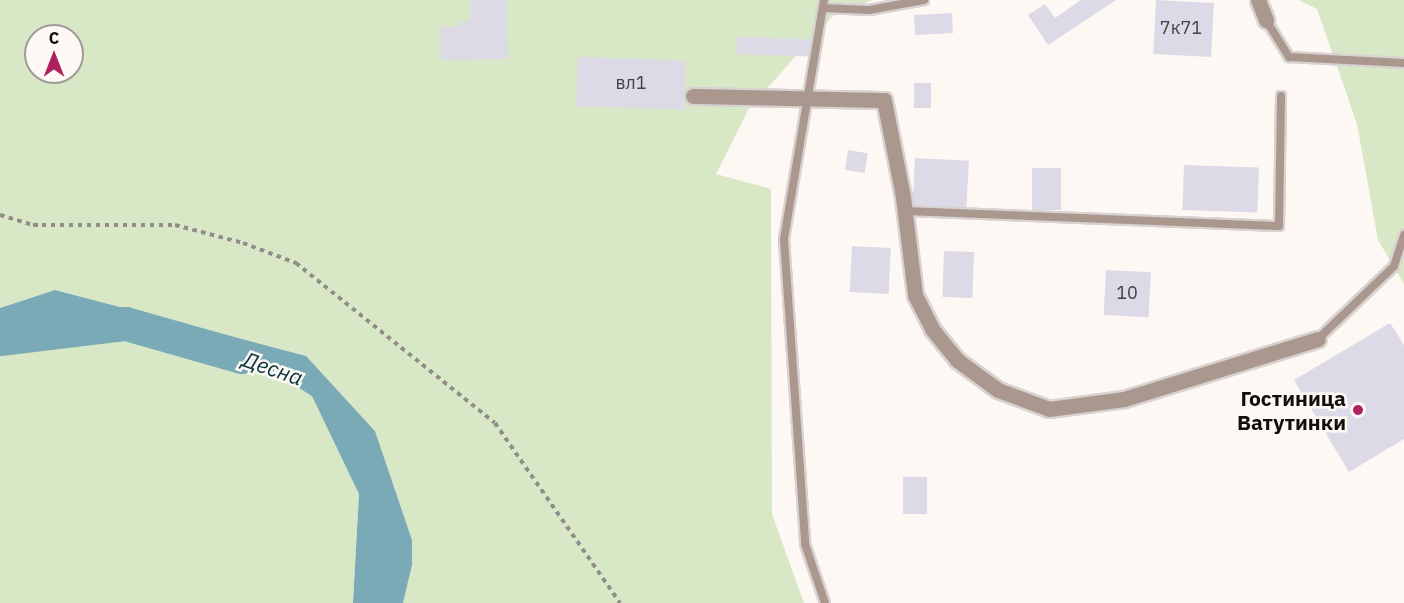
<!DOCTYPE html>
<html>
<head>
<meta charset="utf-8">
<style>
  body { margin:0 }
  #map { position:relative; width:1404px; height:603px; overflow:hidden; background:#fef8f5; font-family:"IBM Plex Sans",sans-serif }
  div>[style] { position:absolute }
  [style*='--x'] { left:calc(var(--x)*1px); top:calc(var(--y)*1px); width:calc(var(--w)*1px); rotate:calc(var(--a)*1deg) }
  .green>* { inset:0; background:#d8e7c6 }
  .water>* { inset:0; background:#79aab6 }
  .river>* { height:34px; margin:-17px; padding:0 17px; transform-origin:17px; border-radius:17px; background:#79aab6 }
  .building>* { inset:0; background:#dddae7; transform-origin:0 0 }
  .path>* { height:4px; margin-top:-2px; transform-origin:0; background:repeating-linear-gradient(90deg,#928d8a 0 4.5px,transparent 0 9px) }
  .roads { filter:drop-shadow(2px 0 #d8d3d0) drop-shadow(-2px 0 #d8d3d0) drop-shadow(0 2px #d8d3d0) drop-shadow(0 -2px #d8d3d0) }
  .service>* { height:8px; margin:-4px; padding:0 4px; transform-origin:4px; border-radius:4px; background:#aa988f }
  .minor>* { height:15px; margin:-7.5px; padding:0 7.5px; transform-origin:7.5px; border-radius:7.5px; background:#aa988f }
  .dots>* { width:16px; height:16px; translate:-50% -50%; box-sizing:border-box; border:3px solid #fef8f5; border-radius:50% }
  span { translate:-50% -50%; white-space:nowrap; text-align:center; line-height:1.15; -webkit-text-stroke:5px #fef8f5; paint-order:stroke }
  .number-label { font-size:18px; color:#464143 }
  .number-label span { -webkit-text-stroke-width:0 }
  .poi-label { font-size:21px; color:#130e0c; font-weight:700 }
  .right { translate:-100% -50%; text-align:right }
  .water-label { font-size:22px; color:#04353e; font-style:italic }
  .north { position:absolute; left:24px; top:24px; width:60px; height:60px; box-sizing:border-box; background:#fef8f5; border:2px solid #a09a98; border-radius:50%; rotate:0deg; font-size:16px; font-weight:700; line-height:24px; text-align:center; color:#130e0c }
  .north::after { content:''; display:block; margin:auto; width:21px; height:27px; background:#ae225f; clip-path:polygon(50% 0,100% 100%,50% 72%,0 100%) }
</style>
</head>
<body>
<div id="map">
  <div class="green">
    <i style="clip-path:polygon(evenodd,0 0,873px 0,833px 16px,811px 39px,748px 110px,716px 174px,771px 189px,772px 514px,804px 603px,403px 603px,412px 565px,412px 540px,375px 431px,306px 356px,55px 290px,0 308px,0 0,36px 36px,72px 36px,72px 72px,36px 72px,36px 36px)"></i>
    <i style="clip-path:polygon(1299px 0,1404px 0,1404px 284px,1378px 240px,1357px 124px,1317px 9px)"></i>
    <i style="clip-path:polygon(54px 325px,141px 326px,265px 367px,313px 396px,359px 494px,353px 603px,0 603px,0 340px)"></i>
  </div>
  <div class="water">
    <i style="clip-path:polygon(55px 290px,306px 356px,375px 431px,412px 540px,412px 565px,403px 603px,353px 603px,359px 494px,312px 396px,265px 367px,141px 326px,54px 325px,0 340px,0 308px)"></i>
  </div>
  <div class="river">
    <i style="--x:0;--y:339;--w:127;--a:-6.8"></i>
    <i style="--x:126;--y:324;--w:121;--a:15.9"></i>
  </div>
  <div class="building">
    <i style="clip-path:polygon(471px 0,507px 0,508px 59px,441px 60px,441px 27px,458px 27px,460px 21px,470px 21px)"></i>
    <i style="clip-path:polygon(1081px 0,1116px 0,1048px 45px,1028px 15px,1045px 4px,1055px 18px)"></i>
    <i style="left:1156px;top:0;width:58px;height:54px;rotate:3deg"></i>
    <i style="left:952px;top:13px;width:20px;height:38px;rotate:87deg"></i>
    <i style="left:737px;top:37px;width:74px;height:17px;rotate:2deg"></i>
    <i style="left:578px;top:57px;width:108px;height:49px;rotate:2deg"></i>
    <i style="left:914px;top:83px;width:17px;height:25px"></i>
    <i style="left:848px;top:150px;width:20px;height:20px;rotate:9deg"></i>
    <i style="left:915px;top:158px;width:54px;height:47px;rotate:3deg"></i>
    <i style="left:1184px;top:165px;width:75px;height:45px;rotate:2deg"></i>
    <i style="left:1032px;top:168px;width:29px;height:42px"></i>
    <i style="left:852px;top:246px;width:39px;height:46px;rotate:3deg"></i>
    <i style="left:944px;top:251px;width:30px;height:46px;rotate:2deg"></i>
    <i style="left:1106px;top:270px;width:45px;height:45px;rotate:3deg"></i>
    <i style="clip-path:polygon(1390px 323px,1404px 345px,1404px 439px,1349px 472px,1294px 380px)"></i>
    <i style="left:903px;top:477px;width:24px;height:37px"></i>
  </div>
  <div class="path">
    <i style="--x:0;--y:215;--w:34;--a:17"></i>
    <i style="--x:33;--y:225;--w:142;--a:0"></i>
    <i style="--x:175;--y:225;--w:70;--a:14.8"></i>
    <i style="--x:243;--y:243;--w:57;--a:20.7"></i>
    <i style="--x:296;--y:263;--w:255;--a:38.8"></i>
    <i style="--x:495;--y:423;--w:219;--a:55.2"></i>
  </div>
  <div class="roads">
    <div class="service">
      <i style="--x:824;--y:0;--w:243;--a:99.5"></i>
      <i style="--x:784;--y:240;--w:305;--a:86"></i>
      <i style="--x:805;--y:544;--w:62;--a:71.3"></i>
      <i style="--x:823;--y:8;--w:46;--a:2.5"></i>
      <i style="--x:869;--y:10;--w:56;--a:-10.3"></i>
      <i style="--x:1266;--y:20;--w:44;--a:58.1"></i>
      <i style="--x:1289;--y:57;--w:115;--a:3"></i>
      <i style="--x:905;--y:211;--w:374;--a:2.3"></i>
      <i style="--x:1279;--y:226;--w:130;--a:-89.1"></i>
      <i style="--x:1318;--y:339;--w:105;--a:-43.8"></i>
      <i style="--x:1394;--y:266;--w:33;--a:-72"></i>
    </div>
    <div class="minor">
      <i style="--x:1258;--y:0;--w:22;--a:68"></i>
      <i style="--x:693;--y:96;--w:191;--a:1.2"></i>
      <i style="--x:884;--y:100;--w:99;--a:78.9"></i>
      <i style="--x:903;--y:197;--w:99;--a:83"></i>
      <i style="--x:915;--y:295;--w:38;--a:63"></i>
      <i style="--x:932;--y:329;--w:40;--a:51"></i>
      <i style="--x:957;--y:360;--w:51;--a:36.2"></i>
      <i style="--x:998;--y:390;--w:54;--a:20.4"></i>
      <i style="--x:1049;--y:409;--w:76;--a:-7.6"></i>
      <i style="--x:1124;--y:399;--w:203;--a:-17.2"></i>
    </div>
  </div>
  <div class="dots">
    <i style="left:1358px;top:410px;background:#ae225f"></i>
  </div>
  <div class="number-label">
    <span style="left:1181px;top:28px">7к71</span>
    <span style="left:631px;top:83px">вл1</span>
    <span style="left:1127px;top:293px">10</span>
  </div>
  <div class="poi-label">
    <span class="right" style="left:1346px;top:410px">Гостиница<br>Ватутинки</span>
  </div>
  <div class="water-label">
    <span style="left:273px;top:368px;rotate:19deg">Десна</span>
  </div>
  <div class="north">С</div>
</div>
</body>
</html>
